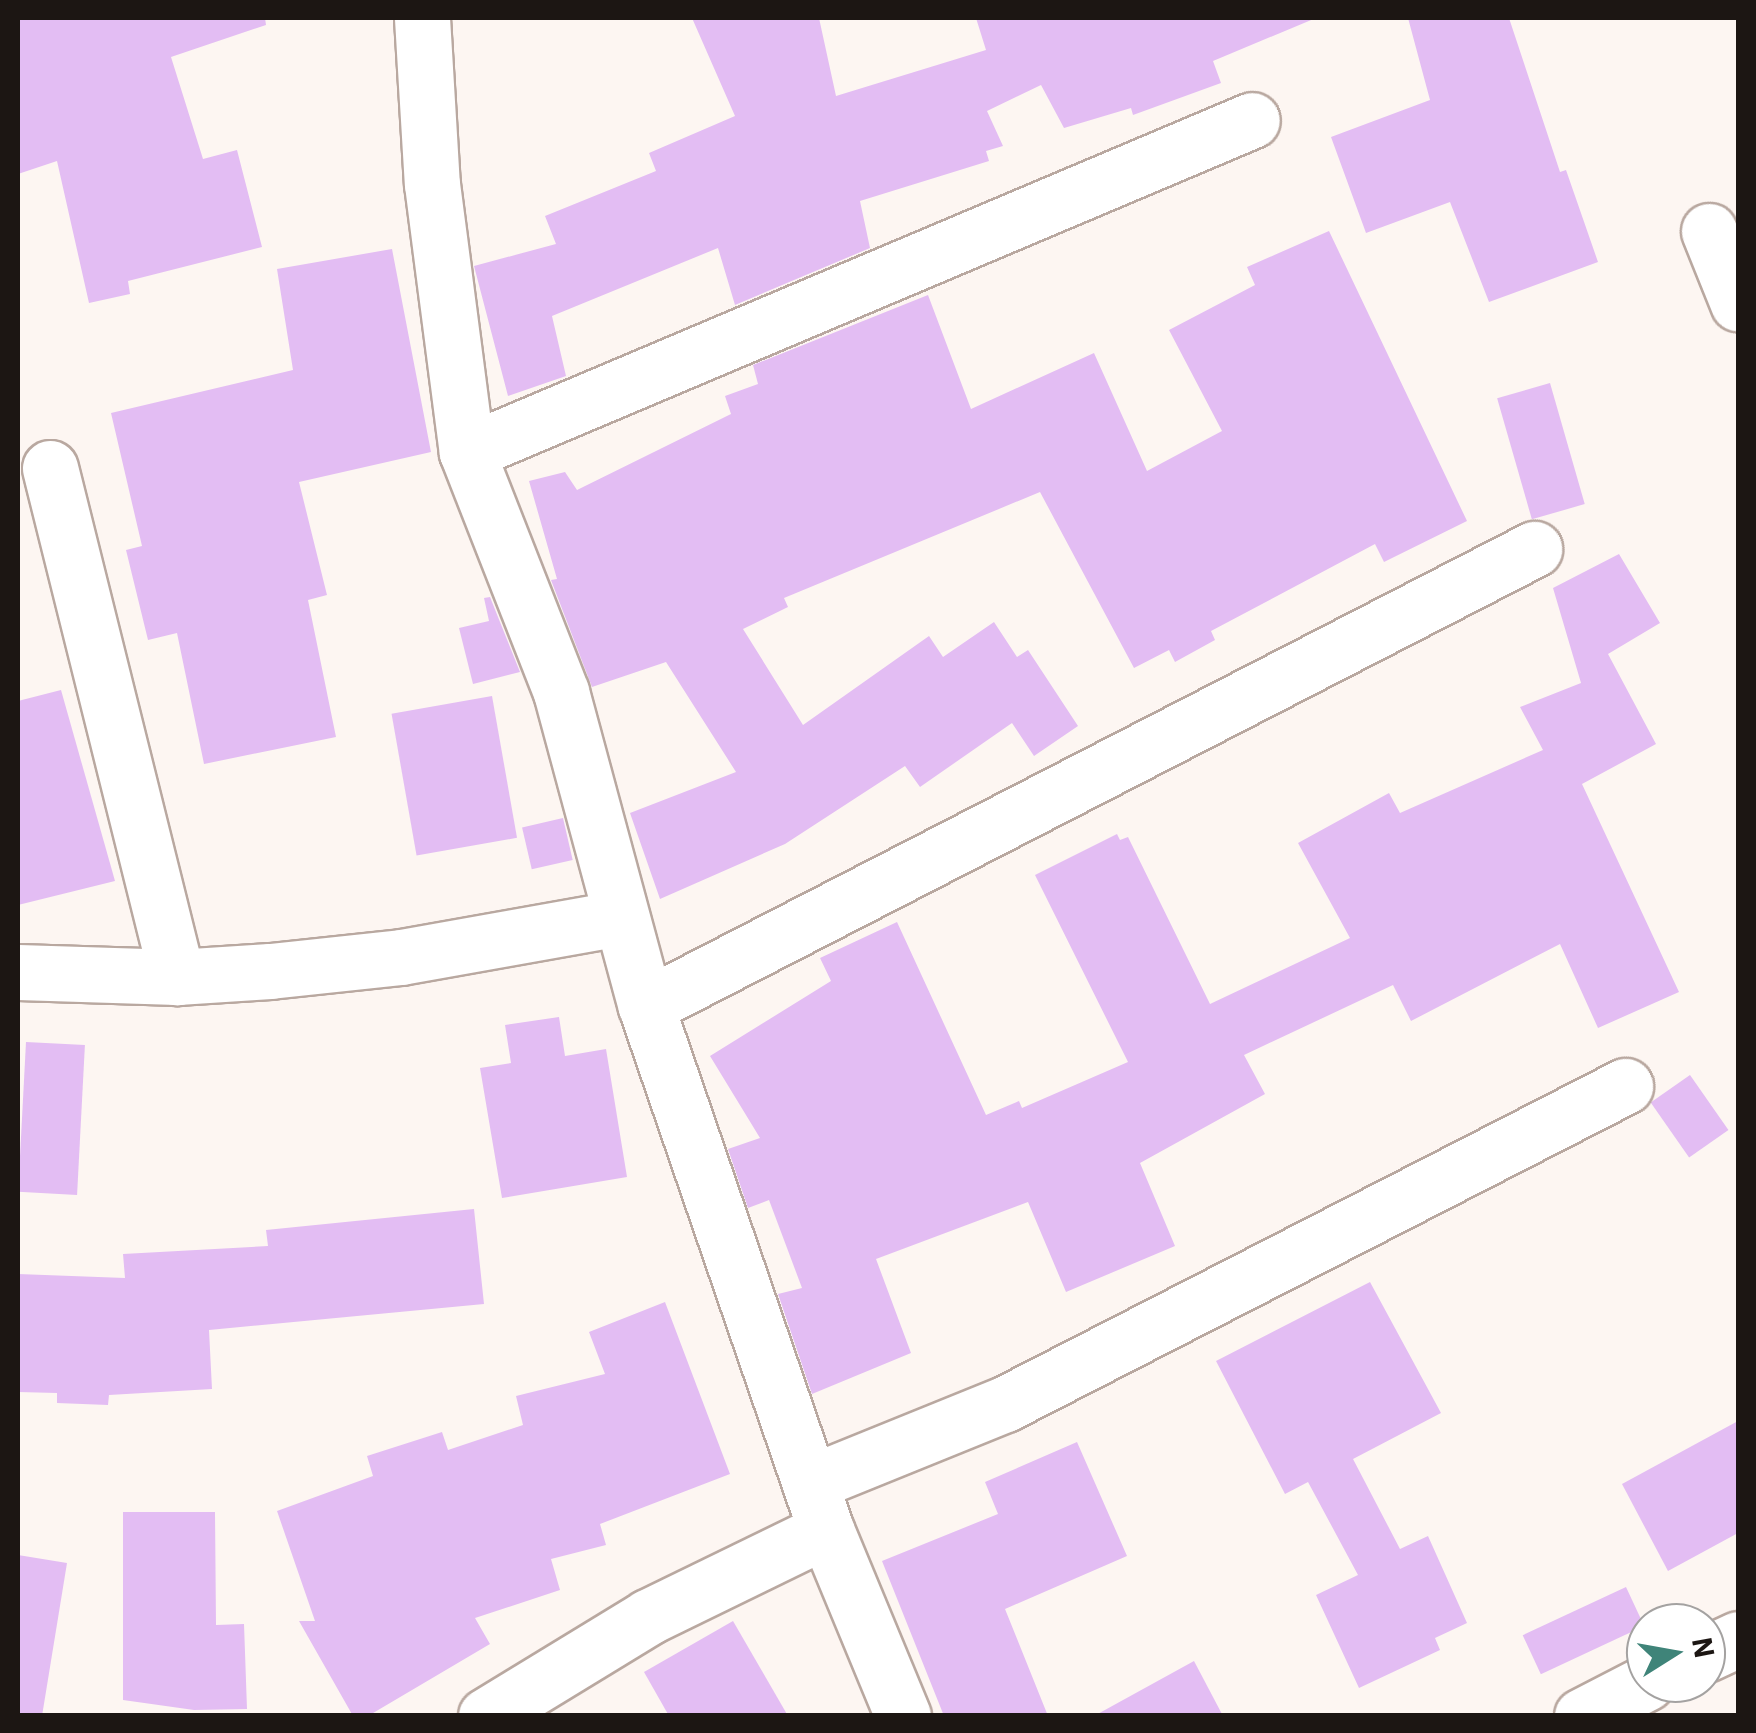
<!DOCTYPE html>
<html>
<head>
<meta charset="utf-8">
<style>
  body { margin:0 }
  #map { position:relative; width:1756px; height:1733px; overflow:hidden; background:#fdf6f2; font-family:"IBM Plex Sans",sans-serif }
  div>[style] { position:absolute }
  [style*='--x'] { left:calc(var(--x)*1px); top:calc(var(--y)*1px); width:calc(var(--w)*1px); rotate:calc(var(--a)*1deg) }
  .building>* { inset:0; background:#e3bdf3; transform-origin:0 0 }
  .roads { filter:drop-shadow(2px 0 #b9a8a0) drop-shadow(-2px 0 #b9a8a0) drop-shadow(0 2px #b9a8a0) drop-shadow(0 -2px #b9a8a0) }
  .minor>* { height:55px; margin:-27.5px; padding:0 27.5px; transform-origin:27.5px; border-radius:27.5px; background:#fff }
  .tertiary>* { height:55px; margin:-27.5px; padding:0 27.5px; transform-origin:27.5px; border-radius:27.5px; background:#fff }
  span { translate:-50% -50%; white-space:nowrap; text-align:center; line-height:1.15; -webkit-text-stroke:10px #fff; paint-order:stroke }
  .frame { position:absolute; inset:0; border:20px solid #1c1613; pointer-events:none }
  .north { position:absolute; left:1626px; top:1603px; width:100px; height:100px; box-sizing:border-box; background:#fff; border:2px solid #a4a2a1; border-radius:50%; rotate:79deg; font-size:28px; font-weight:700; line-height:40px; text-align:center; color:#1c1613 }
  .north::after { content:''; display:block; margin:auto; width:35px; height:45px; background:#3f8479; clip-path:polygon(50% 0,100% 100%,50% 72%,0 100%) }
</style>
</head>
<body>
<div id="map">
  <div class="building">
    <i style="clip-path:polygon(18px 18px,265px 18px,266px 25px,171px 57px,203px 159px,237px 150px,262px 247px,128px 281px,130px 294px,89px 303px,57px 161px,18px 174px)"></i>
    <i style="clip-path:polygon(692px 18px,819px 18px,836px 96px,986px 50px,976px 18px,1316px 18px,1213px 61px,1221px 83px,1133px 115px,1131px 108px,1064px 128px,1041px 85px,987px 111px,1003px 146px,986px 151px,989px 161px,860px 201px,870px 248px,735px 305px,718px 248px,552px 316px,566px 376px,508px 396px,474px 266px,556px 244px,545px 216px,656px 171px,649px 153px,735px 116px)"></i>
    <i style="clip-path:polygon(1408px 18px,1509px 18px,1560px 172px,1566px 170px,1598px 262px,1489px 302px,1450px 202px,1366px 233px,1331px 137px,1430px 100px)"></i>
    <i style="clip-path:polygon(1329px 231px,1467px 521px,1384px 562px,1375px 544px,1211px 631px,1215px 640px,1175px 662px,1169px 650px,1134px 668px,1040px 492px,784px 598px,788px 607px,743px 629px,803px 725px,929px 636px,943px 657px,994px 622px,1017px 657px,1028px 650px,1078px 726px,1034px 756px,1012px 723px,920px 787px,905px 766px,785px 844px,660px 899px,630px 813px,736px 772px,666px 662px,592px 687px,551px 580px,557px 579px,529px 481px,565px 472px,577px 490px,731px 414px,725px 396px,758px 384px,753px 365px,928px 295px,971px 409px,1094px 353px,1147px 471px,1222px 431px,1169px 330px,1255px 285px,1247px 267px)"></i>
    <i style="clip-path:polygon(392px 249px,431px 452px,299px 482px,327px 595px,308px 600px,336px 737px,204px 764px,177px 633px,148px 640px,126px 550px,142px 546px,111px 413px,293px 370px,277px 269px)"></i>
    <i style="left:1550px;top:383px;width:126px;height:55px;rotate:74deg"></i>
    <i style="clip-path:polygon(1619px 554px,1660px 623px,1608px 654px,1656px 744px,1582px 784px,1679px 992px,1598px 1028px,1560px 944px,1411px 1021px,1393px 985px,1244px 1055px,1265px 1094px,1140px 1163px,1175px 1246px,1066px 1292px,1028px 1202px,876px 1259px,911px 1353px,812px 1394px,778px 1294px,802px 1288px,769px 1200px,748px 1208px,728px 1149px,760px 1138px,710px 1056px,831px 981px,820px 958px,897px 922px,986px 1115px,1019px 1101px,1022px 1108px,1128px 1062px,1035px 875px,1117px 834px,1120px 840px,1128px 837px,1210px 1004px,1350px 938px,1298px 843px,1389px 793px,1400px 813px,1543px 750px,1520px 707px,1581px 683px,1553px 588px)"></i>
    <i style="clip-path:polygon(490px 597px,520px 672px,473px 684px,459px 628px,489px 621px,484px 598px)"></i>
    <i style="clip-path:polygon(61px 690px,115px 881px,18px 905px,18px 701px)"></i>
    <i style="left:492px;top:696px;width:144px;height:102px;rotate:80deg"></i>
    <i style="left:563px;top:818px;width:43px;height:42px;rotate:77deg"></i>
    <i style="clip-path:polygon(559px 1017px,565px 1056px,606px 1049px,627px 1177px,502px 1198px,480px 1068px,511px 1063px,505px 1025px)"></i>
    <i style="left:26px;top:1042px;width:59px;height:150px;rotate:3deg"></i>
    <i style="left:1690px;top:1075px;width:67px;height:48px;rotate:55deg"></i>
    <i style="clip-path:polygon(474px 1209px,484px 1304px,209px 1330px,212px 1389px,109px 1395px,108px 1405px,57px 1403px,57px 1393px,18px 1392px,18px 1274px,125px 1278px,123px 1254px,268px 1246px,266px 1230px)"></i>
    <i style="clip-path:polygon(1370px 1282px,1441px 1413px,1353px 1459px,1400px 1549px,1428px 1536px,1467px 1623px,1435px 1638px,1440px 1650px,1359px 1688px,1316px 1595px,1358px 1575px,1308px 1482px,1285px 1494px,1216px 1361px)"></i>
    <i style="clip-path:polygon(665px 1302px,730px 1474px,600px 1524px,606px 1545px,551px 1559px,560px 1590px,475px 1618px,490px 1644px,368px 1716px,353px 1716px,299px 1621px,315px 1621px,277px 1511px,373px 1476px,367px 1456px,442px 1432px,448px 1450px,523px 1425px,516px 1396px,605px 1374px,589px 1332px)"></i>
    <i style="clip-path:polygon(1738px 1421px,1738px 1533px,1668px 1571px,1622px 1484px)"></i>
    <i style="clip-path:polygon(1077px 1442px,1127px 1556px,1005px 1609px,1048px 1716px,944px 1716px,882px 1561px,998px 1514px,985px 1482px)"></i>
    <i style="clip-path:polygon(123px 1512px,215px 1512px,216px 1625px,244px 1624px,247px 1709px,194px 1710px,123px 1700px)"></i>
    <i style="clip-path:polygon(18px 1555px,67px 1563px,42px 1716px,18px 1716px)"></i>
    <i style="left:1626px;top:1587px;width:43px;height:114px;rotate:65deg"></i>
    <i style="clip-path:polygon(733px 1621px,788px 1716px,669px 1716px,644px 1672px)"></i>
    <i style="clip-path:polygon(1194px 1661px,1223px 1716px,1094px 1716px)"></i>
  </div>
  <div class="roads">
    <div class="minor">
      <i style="--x:422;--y:18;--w:166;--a:86.6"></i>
      <i style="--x:432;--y:184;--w:270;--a:82.6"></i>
      <i style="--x:467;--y:452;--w:258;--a:68.6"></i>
      <i style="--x:561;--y:692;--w:325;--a:74.9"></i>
      <i style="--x:646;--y:1006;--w:554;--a:71.04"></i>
      <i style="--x:826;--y:1530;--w:201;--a:67.5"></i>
      <i style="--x:1709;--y:231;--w:78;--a:68.1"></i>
      <i style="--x:467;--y:452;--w:852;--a:-22.92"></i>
      <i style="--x:50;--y:468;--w:525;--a:75.99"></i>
      <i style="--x:18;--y:972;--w:159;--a:1.8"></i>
      <i style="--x:177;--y:977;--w:93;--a:-3.7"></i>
      <i style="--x:270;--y:971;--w:132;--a:-6.1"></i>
      <i style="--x:401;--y:957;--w:221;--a:-10.1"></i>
      <i style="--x:646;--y:1006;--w:999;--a:-27.23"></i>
      <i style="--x:810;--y:1483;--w:210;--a:-22.1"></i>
      <i style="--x:1005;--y:1404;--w:697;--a:-27.15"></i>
      <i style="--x:486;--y:1716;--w:190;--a:-31.4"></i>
      <i style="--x:648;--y:1617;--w:198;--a:-26"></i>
    </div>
    <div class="tertiary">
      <i style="--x:1706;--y:1654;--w:35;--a:-25"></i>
      <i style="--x:1582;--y:1716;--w:72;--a:-27.3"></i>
    </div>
  </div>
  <div class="frame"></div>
  <div class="north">N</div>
</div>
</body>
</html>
